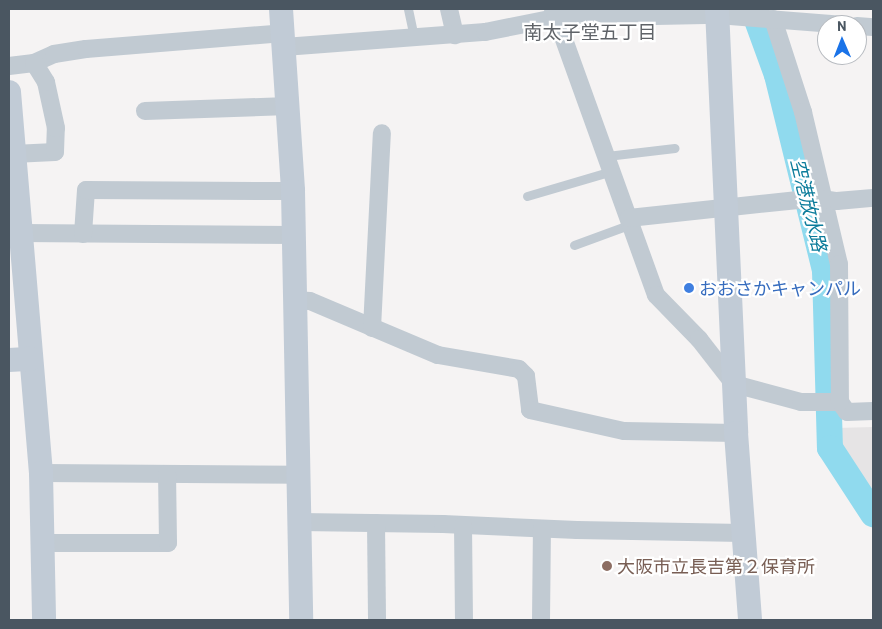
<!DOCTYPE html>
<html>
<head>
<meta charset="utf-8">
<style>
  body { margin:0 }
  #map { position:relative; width:882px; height:629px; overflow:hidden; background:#f5f3f3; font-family:Barlow,"Noto Sans JP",sans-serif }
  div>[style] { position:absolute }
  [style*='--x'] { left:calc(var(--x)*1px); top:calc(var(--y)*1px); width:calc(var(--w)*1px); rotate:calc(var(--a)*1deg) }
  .education>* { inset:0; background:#e6e4e5 }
  .river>* { height:26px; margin:-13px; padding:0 13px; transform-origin:13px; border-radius:13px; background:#90daee }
  .lane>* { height:9px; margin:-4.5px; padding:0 4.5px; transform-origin:4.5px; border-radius:4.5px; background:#c1cad2 }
  .street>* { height:18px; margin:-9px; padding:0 9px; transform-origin:9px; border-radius:9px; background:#c1cad2 }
  .secondary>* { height:24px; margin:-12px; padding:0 12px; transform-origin:12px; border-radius:12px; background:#c1cbd6 }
  .dots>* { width:14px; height:14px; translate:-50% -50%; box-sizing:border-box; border:2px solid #fff; border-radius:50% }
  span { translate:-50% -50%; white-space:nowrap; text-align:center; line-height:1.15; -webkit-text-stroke:4.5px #fff; paint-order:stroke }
  .shop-label { font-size:18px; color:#366cbe }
  .left { translate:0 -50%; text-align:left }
  .education-label { font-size:18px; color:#785e54 }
  .neighbourhood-label { font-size:19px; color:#5f6368 }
  .water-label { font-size:19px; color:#0c7c9b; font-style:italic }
  .frame { position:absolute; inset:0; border:10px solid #4a5661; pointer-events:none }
  .north { position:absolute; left:817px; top:15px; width:50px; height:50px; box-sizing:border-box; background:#fff; border:1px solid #b7bbc0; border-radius:50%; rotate:359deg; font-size:14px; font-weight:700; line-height:20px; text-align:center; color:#4a5661 }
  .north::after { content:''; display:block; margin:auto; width:18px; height:22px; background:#1a73e8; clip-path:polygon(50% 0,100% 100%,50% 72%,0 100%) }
</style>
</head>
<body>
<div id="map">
  <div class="education">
    <i style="clip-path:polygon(873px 427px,873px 497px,838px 445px,836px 428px)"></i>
  </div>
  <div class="river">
    <i style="--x:753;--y:9;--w:70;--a:70"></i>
    <i style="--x:777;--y:75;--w:202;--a:76.2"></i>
    <i style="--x:825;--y:271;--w:177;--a:88.4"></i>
    <i style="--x:830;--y:448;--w:79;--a:56.9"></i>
  </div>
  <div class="lane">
    <i style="--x:408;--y:9;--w:30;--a:78"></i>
    <i style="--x:607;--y:156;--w:68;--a:-6.7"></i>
    <i style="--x:527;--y:196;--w:89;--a:-16.4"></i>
    <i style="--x:574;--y:245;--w:61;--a:-20.2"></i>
  </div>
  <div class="street">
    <i style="--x:449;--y:9;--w:27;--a:77"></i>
    <i style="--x:553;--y:9;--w:304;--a:70.2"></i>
    <i style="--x:656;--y:295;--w:62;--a:45.7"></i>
    <i style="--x:699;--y:339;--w:57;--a:52.1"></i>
    <i style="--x:734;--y:384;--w:69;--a:15"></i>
    <i style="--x:801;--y:402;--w:39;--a:0"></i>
    <i style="--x:840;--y:402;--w:12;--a:55"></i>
    <i style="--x:847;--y:412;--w:26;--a:-2"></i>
    <i style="--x:773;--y:19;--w:98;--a:72.1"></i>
    <i style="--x:803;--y:112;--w:156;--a:76.7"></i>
    <i style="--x:839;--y:264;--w:138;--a:89.6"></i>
    <i style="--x:857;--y:26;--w:16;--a:4"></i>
    <i style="--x:284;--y:47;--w:202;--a:-4.3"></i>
    <i style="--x:485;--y:32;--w:71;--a:-11.3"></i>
    <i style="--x:555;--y:18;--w:163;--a:-1.1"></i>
    <i style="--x:718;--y:15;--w:126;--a:4.5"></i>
    <i style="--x:9;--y:66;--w:25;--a:-7"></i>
    <i style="--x:34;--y:63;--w:22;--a:-24"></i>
    <i style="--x:54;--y:54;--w:32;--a:-9"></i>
    <i style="--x:86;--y:49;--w:198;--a:-4.6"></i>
    <i style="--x:145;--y:111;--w:143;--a:-2"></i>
    <i style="--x:13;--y:154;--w:42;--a:-2.7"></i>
    <i style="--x:55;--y:152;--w:24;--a:-88"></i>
    <i style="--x:56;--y:128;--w:47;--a:-102.3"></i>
    <i style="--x:46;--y:82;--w:22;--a:-122"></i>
    <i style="--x:629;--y:218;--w:170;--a:-6.1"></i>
    <i style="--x:798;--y:200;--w:24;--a:-2"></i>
    <i style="--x:822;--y:199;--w:15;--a:8"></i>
    <i style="--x:837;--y:201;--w:36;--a:-5"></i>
    <i style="--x:20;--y:233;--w:274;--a:0.4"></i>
    <i style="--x:83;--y:234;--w:44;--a:-86.1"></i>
    <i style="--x:86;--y:190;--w:207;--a:0.3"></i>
    <i style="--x:295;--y:300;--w:15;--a:4"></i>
    <i style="--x:310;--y:301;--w:139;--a:22.9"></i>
    <i style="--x:438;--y:355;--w:82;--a:9.8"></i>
    <i style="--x:519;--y:369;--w:10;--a:45"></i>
    <i style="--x:526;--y:376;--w:34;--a:83"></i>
    <i style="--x:530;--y:410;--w:96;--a:12.6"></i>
    <i style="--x:624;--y:431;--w:112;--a:1"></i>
    <i style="--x:372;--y:328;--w:195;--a:-87.1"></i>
    <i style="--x:41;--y:473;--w:258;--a:0.4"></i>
    <i style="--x:300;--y:522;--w:143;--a:0.8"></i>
    <i style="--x:443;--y:524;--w:134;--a:2.6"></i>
    <i style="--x:577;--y:530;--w:166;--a:1"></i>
    <i style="--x:376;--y:523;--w:97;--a:89.4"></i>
    <i style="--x:463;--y:525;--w:95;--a:89.4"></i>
    <i style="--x:43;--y:543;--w:125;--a:0"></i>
    <i style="--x:168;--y:543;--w:69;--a:-90.8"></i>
    <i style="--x:541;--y:620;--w:91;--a:-89.4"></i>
  </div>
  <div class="secondary">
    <i style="--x:281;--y:9;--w:182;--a:86.2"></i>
    <i style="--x:293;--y:191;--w:429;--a:88.9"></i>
    <i style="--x:717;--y:9;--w:424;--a:87.4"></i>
    <i style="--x:736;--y:433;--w:188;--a:85.7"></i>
    <i style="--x:9;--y:92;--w:382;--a:85.2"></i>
    <i style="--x:41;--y:473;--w:147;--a:88.8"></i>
    <i style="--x:9;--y:360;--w:22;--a:-3"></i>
  </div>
  <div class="dots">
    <i style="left:689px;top:288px;background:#3f7fe0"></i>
    <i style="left:607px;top:566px;background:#8d6e63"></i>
  </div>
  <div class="shop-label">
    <span class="left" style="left:699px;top:288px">おおさかキャンパル</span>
  </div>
  <div class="education-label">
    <span class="left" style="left:617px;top:566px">大阪市立長吉第２保育所</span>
  </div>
  <div class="neighbourhood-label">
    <span style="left:590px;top:32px">南太子堂五丁目</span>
  </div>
  <div class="water-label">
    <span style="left:809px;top:205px;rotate:76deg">空港放水路</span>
  </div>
  <div class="frame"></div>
  <div class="north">N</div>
</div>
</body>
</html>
